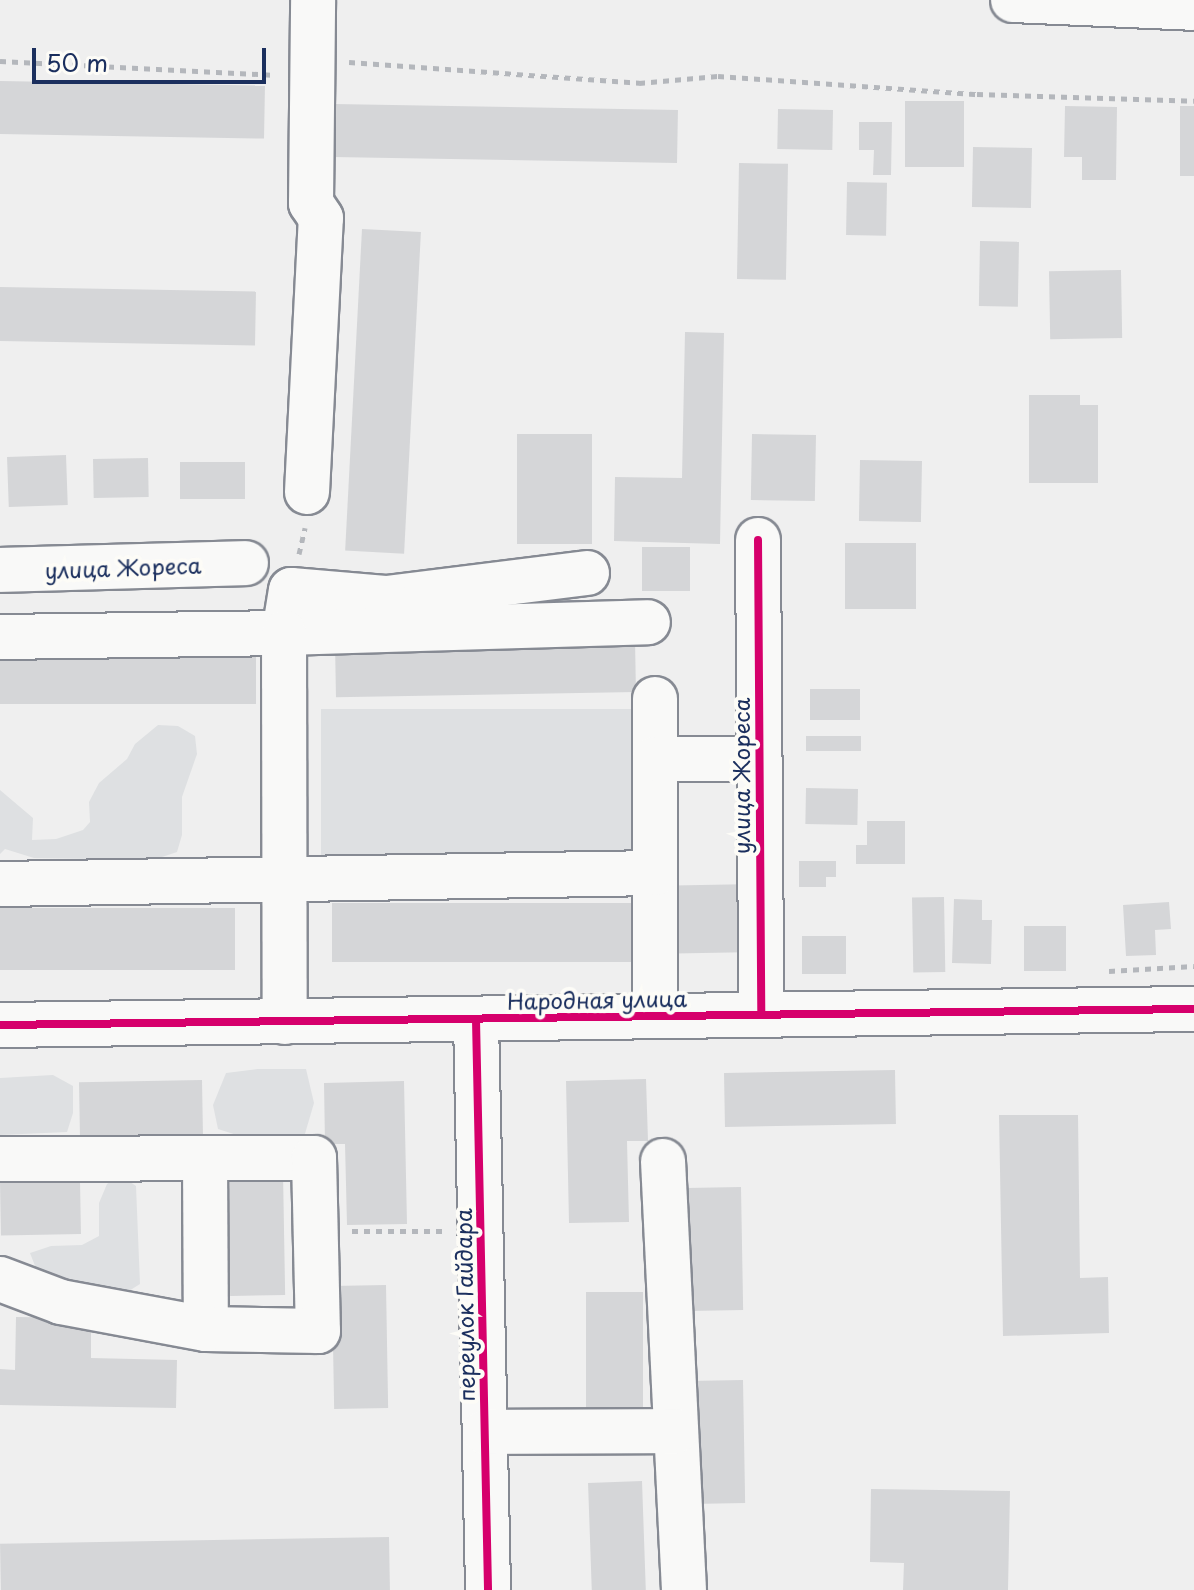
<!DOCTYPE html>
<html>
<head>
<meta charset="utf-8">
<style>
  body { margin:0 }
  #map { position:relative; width:1194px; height:1590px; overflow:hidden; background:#efefef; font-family:"Playpen Sans",sans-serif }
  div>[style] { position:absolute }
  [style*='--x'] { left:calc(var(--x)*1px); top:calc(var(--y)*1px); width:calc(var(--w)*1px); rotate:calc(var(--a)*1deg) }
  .green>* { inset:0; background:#dee0e2; transform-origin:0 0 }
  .building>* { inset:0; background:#d5d6d8; transform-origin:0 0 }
  .path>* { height:5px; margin-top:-2.5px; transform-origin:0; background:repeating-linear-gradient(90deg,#b4b7bc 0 6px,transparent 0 12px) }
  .roads { filter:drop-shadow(2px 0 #868a93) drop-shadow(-2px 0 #868a93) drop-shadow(0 2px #868a93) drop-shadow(0 -2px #868a93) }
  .minor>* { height:44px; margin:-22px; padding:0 22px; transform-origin:22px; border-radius:22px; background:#f9f9f8 }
  .cycleway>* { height:8px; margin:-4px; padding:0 4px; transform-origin:4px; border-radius:4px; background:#d6006c }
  span { translate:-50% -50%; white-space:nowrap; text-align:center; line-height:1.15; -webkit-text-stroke:8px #fdfcf7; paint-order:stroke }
  .street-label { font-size:22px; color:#1b2f5e }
  .scale { position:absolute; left:32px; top:48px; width:234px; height:36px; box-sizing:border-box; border:4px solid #1b2f5e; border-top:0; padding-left:10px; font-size:24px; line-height:28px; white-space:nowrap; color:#1b2f5e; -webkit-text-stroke:6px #fdfcf7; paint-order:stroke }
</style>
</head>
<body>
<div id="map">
  <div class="green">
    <i style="left:647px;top:709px;width:156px;height:326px;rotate:90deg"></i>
    <i style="clip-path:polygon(158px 725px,178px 726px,195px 736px,197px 754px,182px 797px,182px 835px,177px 852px,153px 860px,34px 858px,5px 849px,0 854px,0 790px,33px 818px,32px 840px,56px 839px,83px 830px,90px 822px,89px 802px,99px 783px,127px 759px,135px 744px)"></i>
    <i style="clip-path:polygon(258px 1069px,306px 1069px,314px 1103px,304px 1137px,243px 1137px,218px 1129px,213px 1105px,226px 1073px)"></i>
    <i style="clip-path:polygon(53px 1075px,73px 1086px,73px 1113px,67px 1132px,0 1135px,0 1078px)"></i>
    <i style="clip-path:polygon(120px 1175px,136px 1186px,140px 1284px,116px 1299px,37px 1271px,30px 1253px,51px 1246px,82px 1245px,99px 1236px,99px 1203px,107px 1184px)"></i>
  </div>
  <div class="building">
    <i style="left:0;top:81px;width:265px;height:53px;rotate:1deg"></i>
    <i style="left:905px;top:101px;width:59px;height:66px"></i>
    <i style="left:334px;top:104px;width:344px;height:53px;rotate:1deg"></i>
    <i style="clip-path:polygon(1065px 106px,1117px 107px,1116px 180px,1082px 180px,1082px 157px,1064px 157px)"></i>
    <i style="left:1180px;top:106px;width:14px;height:70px"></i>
    <i style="left:778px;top:109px;width:55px;height:40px;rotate:1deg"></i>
    <i style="clip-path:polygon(859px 122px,892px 122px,891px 175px,873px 175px,874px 150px,859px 150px)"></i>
    <i style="left:973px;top:147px;width:59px;height:60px;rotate:1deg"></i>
    <i style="left:739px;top:163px;width:49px;height:116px;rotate:1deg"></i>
    <i style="left:847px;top:182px;width:40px;height:53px;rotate:1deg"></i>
    <i style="left:362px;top:229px;width:59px;height:322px;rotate:3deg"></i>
    <i style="left:980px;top:241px;width:39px;height:65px;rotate:1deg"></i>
    <i style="left:1121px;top:270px;width:68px;height:72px;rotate:89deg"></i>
    <i style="left:0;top:287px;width:256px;height:54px;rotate:1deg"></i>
    <i style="clip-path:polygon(685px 332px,724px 333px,720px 544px,614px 541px,615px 477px,682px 478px)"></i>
    <i style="clip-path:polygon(1029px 395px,1080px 395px,1080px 405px,1098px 405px,1098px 483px,1029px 483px)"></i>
    <i style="left:517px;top:434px;width:75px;height:110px"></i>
    <i style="left:752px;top:434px;width:64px;height:66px;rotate:1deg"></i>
    <i style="left:66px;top:455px;width:50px;height:59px;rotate:88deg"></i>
    <i style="left:148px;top:458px;width:39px;height:55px;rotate:89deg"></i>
    <i style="left:860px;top:460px;width:62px;height:61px;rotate:1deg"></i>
    <i style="left:245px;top:462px;width:37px;height:65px;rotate:90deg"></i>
    <i style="left:845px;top:543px;width:71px;height:66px"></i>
    <i style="left:642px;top:547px;width:48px;height:44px"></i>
    <i style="left:635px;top:639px;width:53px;height:300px;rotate:89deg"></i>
    <i style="left:256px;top:651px;width:53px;height:256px;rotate:90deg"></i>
    <i style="left:810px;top:689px;width:50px;height:31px"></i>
    <i style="left:806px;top:736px;width:55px;height:15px"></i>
    <i style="left:806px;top:788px;width:52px;height:36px;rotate:1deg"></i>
    <i style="clip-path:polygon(867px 821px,905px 821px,905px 864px,856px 864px,856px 845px,867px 845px)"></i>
    <i style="clip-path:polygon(799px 861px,836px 861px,836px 877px,826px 877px,826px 887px,799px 887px)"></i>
    <i style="left:756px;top:884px;width:68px;height:82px;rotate:89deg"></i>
    <i style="left:944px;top:897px;width:75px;height:32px;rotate:89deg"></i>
    <i style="clip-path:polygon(954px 899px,982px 900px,982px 920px,992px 920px,991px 964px,952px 963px)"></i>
    <i style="clip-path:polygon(1169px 902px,1171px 929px,1155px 930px,1156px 955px,1126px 956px,1123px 905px)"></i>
    <i style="left:651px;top:903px;width:59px;height:319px;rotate:90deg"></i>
    <i style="left:235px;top:908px;width:62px;height:235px;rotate:90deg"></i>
    <i style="left:1024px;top:926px;width:42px;height:45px"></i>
    <i style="left:802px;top:936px;width:44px;height:38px"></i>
    <i style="left:895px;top:1070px;width:54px;height:171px;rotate:89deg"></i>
    <i style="clip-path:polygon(646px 1079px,648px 1141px,627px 1141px,629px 1222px,569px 1223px,566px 1081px)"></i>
    <i style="left:202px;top:1080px;width:54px;height:123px;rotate:89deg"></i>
    <i style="clip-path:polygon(404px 1081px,407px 1224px,347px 1225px,345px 1144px,325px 1144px,324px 1083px)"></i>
    <i style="clip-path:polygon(999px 1115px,1078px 1115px,1080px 1278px,1108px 1277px,1109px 1333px,1003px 1336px)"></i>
    <i style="left:283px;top:1172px;width:123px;height:55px;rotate:89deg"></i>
    <i style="left:80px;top:1180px;width:54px;height:80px;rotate:89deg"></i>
    <i style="left:741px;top:1187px;width:123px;height:54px;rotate:89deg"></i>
    <i style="left:386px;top:1285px;width:123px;height:54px;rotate:89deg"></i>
    <i style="left:586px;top:1292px;width:57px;height:124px"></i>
    <i style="clip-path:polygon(16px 1317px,91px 1318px,91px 1358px,177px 1360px,176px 1408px,0 1405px,0 1369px,15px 1370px)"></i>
    <i style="left:743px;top:1380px;width:123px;height:54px;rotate:89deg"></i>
    <i style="left:642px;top:1481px;width:109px;height:54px;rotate:88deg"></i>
    <i style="clip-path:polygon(871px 1489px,1010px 1491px,1008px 1590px,903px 1590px,904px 1563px,870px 1562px)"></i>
    <i style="left:389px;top:1537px;width:53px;height:389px;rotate:89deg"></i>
  </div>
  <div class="path">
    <i style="--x:0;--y:61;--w:276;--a:2.9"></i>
    <i style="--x:349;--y:62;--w:291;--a:4.1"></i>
    <i style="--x:639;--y:83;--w:79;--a:-5.1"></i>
    <i style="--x:718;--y:76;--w:260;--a:4"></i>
    <i style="--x:977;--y:94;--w:217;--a:1.8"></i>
    <i style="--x:299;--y:554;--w:27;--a:-77"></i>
    <i style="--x:1109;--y:971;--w:85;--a:-3.4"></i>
    <i style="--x:352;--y:1231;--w:94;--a:0"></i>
  </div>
  <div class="roads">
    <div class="minor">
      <i style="--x:1013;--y:0;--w:181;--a:2.5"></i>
      <i style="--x:307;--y:492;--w:274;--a:-87.1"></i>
      <i style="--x:321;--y:218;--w:18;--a:-124"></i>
      <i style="--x:311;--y:203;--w:203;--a:-89.4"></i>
      <i style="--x:758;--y:540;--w:473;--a:89.6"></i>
      <i style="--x:0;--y:570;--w:246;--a:-1.6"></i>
      <i style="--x:587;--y:573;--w:204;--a:172.9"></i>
      <i style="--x:385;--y:598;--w:94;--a:-175.1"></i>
      <i style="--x:291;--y:590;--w:44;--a:99.2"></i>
      <i style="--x:284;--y:633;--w:364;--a:-1.7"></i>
      <i style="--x:0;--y:637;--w:284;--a:-0.8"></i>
      <i style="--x:284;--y:633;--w:389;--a:89.9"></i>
      <i style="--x:655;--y:699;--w:60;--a:90"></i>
      <i style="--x:655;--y:873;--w:142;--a:90"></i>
      <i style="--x:0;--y:884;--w:655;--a:-0.96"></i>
      <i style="--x:655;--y:873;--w:114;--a:-90"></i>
      <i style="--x:655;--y:759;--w:104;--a:0"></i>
      <i style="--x:476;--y:1020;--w:570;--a:88.79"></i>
      <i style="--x:0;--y:1025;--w:1194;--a:-0.77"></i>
      <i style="--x:205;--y:1158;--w:171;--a:89.7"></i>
      <i style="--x:0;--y:1159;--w:314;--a:-0.2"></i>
      <i style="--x:314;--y:1158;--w:173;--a:88.7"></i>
      <i style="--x:318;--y:1331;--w:112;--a:-179"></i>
      <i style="--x:206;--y:1329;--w:147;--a:-169.5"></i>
      <i style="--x:61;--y:1302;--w:65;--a:-159.3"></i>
      <i style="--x:663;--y:1161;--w:430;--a:87.2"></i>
      <i style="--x:485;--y:1432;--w:191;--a:-0.3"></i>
    </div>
  </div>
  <div class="cycleway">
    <i style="--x:758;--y:540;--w:473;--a:89.6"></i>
    <i style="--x:476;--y:1020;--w:570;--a:88.79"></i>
    <i style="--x:0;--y:1025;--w:1194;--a:-0.77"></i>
  </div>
  <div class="street-label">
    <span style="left:123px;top:567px;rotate:-2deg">улица Жореса</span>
    <span style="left:741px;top:776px;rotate:-90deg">улица Жореса</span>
    <span style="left:597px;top:999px;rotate:-1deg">Народная улица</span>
    <span style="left:464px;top:1305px;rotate:-91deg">переулок Гайдара</span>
  </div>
  <div class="scale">50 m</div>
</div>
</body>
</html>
